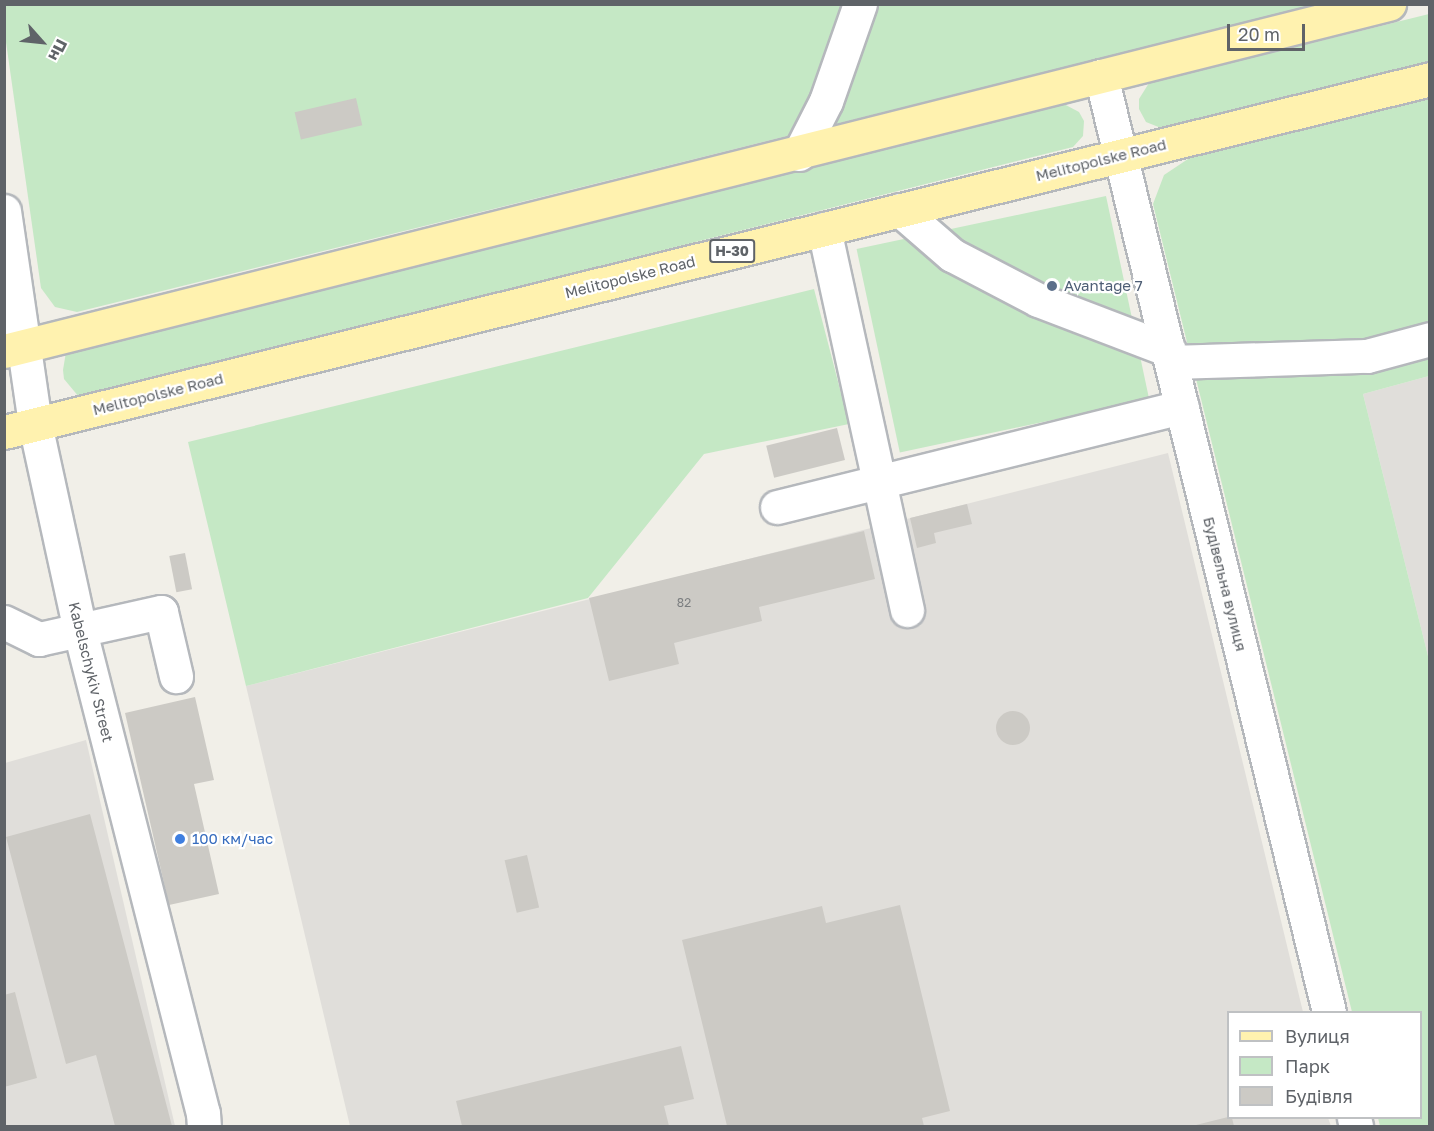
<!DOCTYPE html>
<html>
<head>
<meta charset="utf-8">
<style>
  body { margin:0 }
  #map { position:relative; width:1434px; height:1131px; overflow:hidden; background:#f1efe8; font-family:"Golos Text",sans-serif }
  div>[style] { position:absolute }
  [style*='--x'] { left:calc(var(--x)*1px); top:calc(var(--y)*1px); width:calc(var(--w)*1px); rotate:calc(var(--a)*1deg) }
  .industrial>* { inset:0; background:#e0deda }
  .green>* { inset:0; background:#c5e8c5; transform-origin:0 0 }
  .building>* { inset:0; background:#cccac5; transform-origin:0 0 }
  .round { border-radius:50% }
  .roads { filter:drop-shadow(2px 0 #b5b8bc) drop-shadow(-2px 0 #b5b8bc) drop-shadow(0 2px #b5b8bc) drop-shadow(0 -2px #b5b8bc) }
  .minor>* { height:33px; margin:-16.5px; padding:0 16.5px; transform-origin:16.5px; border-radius:16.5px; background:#fff }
  .major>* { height:33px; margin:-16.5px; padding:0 16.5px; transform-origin:16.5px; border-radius:16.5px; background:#fff2af }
  .dots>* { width:16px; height:16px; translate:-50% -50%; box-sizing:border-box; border:3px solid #fff; border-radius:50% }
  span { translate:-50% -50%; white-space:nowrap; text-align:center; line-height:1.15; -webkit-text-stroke:4.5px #fff; paint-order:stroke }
  .number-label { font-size:12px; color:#7a7d7f }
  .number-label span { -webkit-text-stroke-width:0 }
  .shield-label span { padding:2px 4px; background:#fff; border:2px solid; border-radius:4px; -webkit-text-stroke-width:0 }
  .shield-label { font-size:14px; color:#5f6368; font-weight:700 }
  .street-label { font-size:15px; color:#5f6368 }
  .service-label { font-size:15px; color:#4e5e75 }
  .left { translate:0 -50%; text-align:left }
  .shop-label { font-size:15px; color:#366cbe }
  .frame { position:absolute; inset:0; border:6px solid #5f6368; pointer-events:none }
  .legend { position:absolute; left:1227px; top:1011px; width:195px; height:108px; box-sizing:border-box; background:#fff; border:2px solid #bfc1c3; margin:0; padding:8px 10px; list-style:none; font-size:18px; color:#5f6368 }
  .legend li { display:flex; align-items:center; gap:12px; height:30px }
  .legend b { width:30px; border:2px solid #bfc1c3 }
  .north { position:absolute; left:12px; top:12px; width:60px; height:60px; -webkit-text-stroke:4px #fff; paint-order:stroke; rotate:117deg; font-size:16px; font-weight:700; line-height:24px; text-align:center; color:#5f6368 }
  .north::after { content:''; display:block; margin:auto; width:21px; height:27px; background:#5f6368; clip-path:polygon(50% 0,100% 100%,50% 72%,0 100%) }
  .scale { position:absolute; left:1227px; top:24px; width:78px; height:27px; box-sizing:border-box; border:3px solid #5f6368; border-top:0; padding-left:8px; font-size:18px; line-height:21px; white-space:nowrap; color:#5f6368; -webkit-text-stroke:4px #fff; paint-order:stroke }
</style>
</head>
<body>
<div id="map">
  <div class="industrial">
    <i style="clip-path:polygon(1429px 376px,1429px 660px,1363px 394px)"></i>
    <i style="clip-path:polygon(1168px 453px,1303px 1012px,1228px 1012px,1228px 1118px,1328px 1118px,1331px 1126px,350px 1126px,246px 686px)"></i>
    <i style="clip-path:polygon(86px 740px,175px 1126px,5px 1126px,5px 763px)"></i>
  </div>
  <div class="green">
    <i style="clip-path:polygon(4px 5px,1316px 5px,77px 312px,55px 307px,41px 288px,5px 35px)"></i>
    <i style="clip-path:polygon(1429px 14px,1429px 61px,1161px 128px,1146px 122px,1139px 109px,1139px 99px,1149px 83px)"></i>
    <i style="clip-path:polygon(1429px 97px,1429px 376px,1363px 394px,1429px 660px,1429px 1126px,1380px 1126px,1378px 1118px,1420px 1118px,1420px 1012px,1352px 1012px,1153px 204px,1164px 175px,1194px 155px)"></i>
    <i style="clip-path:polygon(1062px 103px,1079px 112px,1084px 121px,1083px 136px,1073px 147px,79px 397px,64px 379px,63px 370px,66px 352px)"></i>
    <i style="left:1106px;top:196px;width:208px;height:255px;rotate:78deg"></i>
    <i style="clip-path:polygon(814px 289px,849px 424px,704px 454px,588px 598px,246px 686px,188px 442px)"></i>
  </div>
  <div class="building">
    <i style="left:356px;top:98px;width:28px;height:63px;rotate:77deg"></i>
    <i style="left:837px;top:428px;width:33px;height:73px;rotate:76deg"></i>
    <i style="clip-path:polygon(967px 504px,972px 524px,934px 533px,936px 543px,917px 548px,910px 518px)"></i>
    <i style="clip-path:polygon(864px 531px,875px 579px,759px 607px,762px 621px,674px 643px,679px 664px,609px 681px,589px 598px)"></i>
    <i style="left:185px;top:553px;width:37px;height:16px;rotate:79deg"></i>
    <i style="clip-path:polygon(195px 697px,214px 780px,194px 784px,219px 894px,169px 905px,125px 713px)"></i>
    <i class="round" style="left:996px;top:711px;width:34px;height:34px"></i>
    <i style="clip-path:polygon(90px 814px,172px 1126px,115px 1126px,96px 1055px,66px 1064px,6px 837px)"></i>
    <i style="left:527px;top:855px;width:54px;height:23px;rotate:77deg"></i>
    <i style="clip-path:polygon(900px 905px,950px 1111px,922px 1118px,924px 1126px,727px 1126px,682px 940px,822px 906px,826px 923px)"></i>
    <i style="clip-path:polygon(15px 992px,37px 1078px,4px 1087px,4px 995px)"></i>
    <i style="clip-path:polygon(681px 1046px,694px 1099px,664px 1106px,669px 1126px,462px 1126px,456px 1101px)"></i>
    <i style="clip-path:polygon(1228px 1117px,1232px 1118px,1234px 1126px,1192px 1126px)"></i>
  </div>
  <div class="roads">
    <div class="minor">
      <i style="--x:1101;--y:76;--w:963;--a:76.31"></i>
      <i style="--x:799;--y:154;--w:59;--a:-63"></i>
      <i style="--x:826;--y:101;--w:103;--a:-70.7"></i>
      <i style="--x:900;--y:210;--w:69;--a:40.9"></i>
      <i style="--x:952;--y:255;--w:97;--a:27.6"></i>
      <i style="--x:1038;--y:300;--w:140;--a:20.9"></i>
      <i style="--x:4;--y:211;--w:215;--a:81.7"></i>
      <i style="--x:35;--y:424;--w:212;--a:77.7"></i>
      <i style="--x:80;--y:631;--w:497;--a:75.7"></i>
      <i style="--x:203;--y:1113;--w:13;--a:86"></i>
      <i style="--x:824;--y:229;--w:390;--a:77.7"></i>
      <i style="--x:1172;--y:362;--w:195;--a:-1.8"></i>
      <i style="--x:1367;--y:356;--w:65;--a:-15.1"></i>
      <i style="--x:777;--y:507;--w:417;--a:-13.9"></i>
      <i style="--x:4;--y:622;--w:39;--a:26"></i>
      <i style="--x:39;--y:639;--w:125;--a:-12.5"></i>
      <i style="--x:161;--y:612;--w:66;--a:76.8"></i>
      <i style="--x:1354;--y:1118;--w:8;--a:76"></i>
    </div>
    <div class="major">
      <i style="--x:4;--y:351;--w:1428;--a:-14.07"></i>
      <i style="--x:4;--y:432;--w:1469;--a:-13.9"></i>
    </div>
  </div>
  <div class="dots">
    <i style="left:1052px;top:286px;background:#5c6f8a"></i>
    <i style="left:180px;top:839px;background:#3f7fe0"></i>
  </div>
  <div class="number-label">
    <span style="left:684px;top:603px">82</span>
  </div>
  <div class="shield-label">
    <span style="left:732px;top:251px">Н-30</span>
  </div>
  <div class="street-label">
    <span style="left:1101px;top:160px;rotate:-14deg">Melitopolske Road</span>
    <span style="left:630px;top:277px;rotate:-14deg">Melitopolske Road</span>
    <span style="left:158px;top:394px;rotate:-14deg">Melitopolske Road</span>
    <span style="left:1225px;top:584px;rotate:76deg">Будівельна вулиця</span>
    <span style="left:91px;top:672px;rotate:76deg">Kabelschykiv Street</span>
  </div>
  <div class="service-label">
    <span class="left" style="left:1064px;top:286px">Avantage 7</span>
  </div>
  <div class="shop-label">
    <span class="left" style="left:192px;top:839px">100 км/час</span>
  </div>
  <div class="frame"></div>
  <ul class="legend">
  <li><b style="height:8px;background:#fff2af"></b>Вулиця</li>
  <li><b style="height:16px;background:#c5e8c5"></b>Парк</li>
  <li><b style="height:16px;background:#cccac5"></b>Будівля</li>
  </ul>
  <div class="north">Пн</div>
  <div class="scale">20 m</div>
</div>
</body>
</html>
